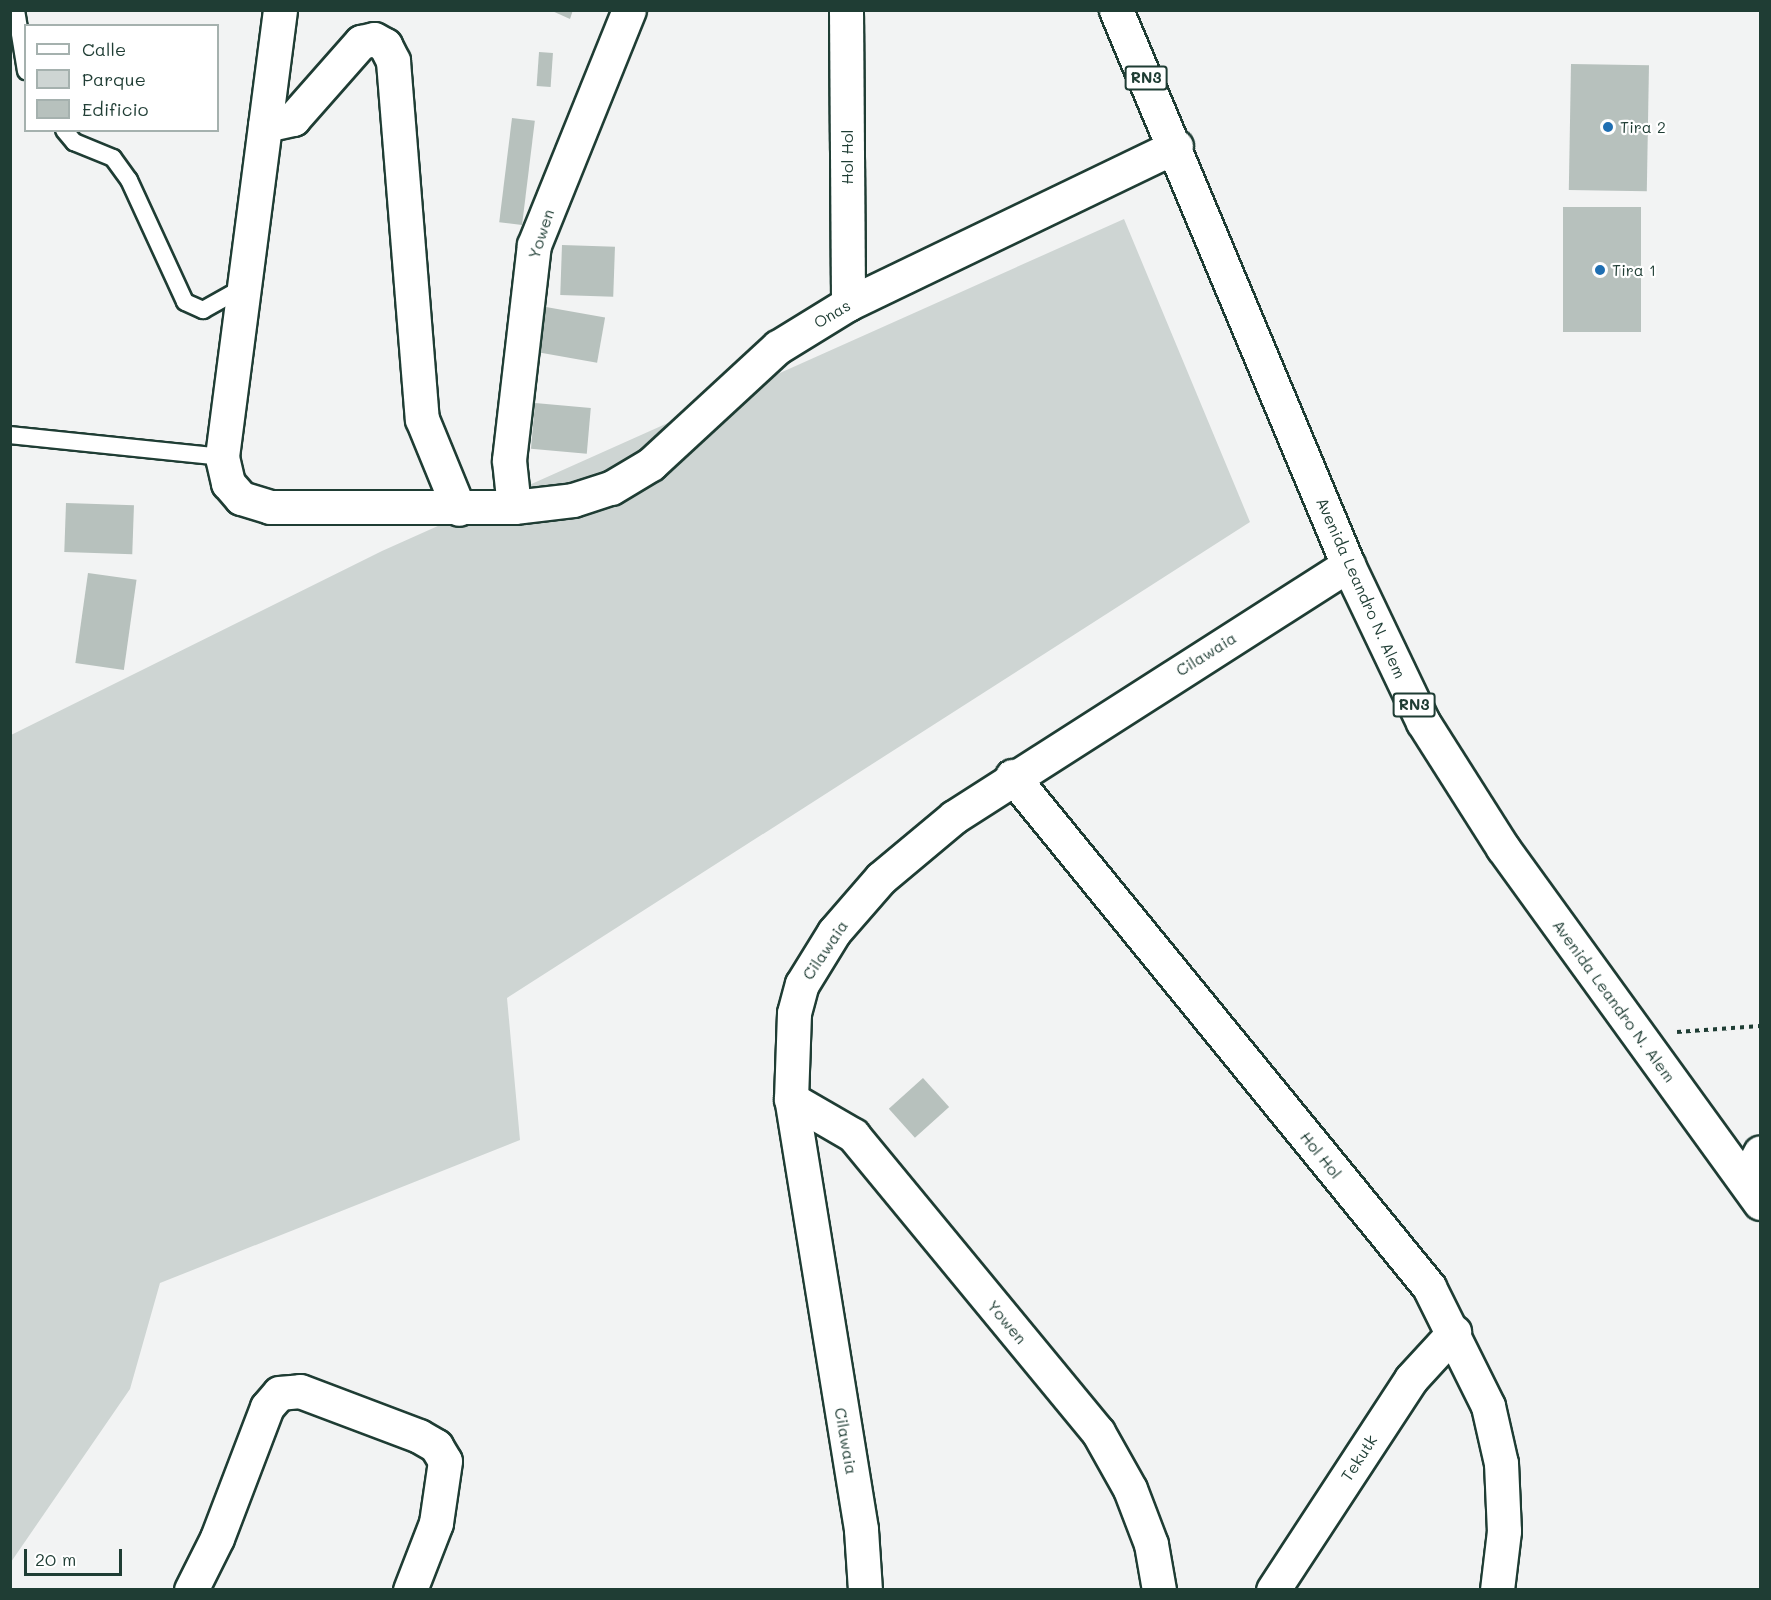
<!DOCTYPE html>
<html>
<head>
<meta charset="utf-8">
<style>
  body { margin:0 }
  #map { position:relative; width:1771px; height:1600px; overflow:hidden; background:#f2f3f3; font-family:Mali,sans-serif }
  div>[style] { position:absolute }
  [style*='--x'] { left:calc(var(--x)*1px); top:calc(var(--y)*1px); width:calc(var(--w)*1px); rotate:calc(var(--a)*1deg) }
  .green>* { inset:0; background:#ced5d3 }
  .building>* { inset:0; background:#b7c1bd; transform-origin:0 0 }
  .path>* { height:4px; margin-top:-2px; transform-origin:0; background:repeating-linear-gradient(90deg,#1f3d34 0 4.5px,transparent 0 9px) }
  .roads { filter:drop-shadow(2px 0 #1f3d34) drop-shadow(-2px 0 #1f3d34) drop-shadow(0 2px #1f3d34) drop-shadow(0 -2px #1f3d34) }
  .service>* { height:16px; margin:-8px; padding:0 8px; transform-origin:8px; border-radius:8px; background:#fff }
  .minor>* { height:33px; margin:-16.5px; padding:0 16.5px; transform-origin:16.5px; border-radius:16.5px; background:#fff }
  .trunk>* { height:33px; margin:-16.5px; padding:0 16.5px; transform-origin:16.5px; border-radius:16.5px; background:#fff }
  .dots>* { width:16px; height:16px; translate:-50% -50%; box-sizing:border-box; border:3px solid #fff; border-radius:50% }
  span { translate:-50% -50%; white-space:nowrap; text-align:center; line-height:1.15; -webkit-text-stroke:4.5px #fff; paint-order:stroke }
  .shield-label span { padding:2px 4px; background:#fff; border:2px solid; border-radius:4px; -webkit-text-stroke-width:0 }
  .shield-label { font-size:15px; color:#1f3d34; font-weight:700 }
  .poi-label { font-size:16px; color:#1f3d34 }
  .left { translate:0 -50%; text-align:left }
  .street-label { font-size:16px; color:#1f3d34 }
  .frame { position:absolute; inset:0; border:12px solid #1f3d34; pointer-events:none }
  .legend { position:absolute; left:24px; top:24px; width:195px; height:108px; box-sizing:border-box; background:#fff; border:2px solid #a5b1ae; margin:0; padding:8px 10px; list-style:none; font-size:18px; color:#1f3d34 }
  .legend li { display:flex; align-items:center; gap:12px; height:30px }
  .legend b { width:30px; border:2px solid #a5b1ae }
  .scale { position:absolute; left:24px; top:1549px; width:98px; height:27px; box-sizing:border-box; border:3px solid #1f3d34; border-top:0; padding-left:8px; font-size:18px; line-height:21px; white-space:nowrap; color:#1f3d34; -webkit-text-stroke:4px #fff; paint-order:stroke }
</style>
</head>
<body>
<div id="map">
  <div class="green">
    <i style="clip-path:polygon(1124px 219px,1250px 522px,507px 998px,520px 1140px,160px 1283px,130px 1389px,11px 1562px,11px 735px,382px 551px)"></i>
  </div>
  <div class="building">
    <i style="clip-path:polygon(550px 10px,573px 10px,570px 19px)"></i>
    <i style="left:539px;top:52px;width:14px;height:34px;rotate:4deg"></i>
    <i style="left:1571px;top:64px;width:78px;height:126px;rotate:1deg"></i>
    <i style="left:512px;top:118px;width:23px;height:105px;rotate:7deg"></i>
    <i style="left:1563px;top:207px;width:78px;height:125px"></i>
    <i style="left:562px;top:245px;width:53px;height:50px;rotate:2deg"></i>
    <i style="left:546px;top:307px;width:60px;height:46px;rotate:10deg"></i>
    <i style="left:535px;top:403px;width:56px;height:46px;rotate:5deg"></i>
    <i style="left:66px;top:503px;width:68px;height:49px;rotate:2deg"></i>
    <i style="left:88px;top:573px;width:49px;height:91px;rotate:8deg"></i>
    <i style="left:923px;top:1078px;width:39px;height:46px;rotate:48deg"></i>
  </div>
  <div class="path">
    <i style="--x:1677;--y:1032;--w:83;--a:-4.1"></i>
  </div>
  <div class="roads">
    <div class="service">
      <i style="--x:16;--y:10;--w:62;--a:80.7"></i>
      <i style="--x:64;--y:130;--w:16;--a:50"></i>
      <i style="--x:74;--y:142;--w:42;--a:22.3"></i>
      <i style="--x:113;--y:158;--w:27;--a:54"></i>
      <i style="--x:129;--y:180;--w:134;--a:65.3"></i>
      <i style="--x:185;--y:302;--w:20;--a:24"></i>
      <i style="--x:203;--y:310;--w:47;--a:-29.3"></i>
      <i style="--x:10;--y:435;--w:213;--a:5.9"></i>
    </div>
    <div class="minor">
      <i style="--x:280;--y:10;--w:451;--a:97.4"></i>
      <i style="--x:222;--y:457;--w:27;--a:77"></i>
      <i style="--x:228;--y:483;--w:20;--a:49"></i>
      <i style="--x:241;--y:498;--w:30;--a:17"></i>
      <i style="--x:270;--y:507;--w:244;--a:0"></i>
      <i style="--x:514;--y:507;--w:59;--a:-6.8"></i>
      <i style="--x:573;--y:500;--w:40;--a:-18"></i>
      <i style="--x:611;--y:488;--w:47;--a:-31"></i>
      <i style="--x:651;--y:464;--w:173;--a:-42.7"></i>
      <i style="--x:778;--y:347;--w:82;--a:-31.6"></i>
      <i style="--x:848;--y:304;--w:364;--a:-25.7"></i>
      <i style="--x:846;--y:10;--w:294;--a:89.6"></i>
      <i style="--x:265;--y:125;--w:29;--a:-12"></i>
      <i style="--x:293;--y:119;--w:103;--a:-48.6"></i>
      <i style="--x:361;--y:42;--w:13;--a:-13"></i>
      <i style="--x:374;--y:39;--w:13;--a:29"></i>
      <i style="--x:385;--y:45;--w:18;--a:63"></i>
      <i style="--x:393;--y:61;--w:359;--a:85.4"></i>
      <i style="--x:422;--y:419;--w:97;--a:67.7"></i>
      <i style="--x:514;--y:507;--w:47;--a:-96.1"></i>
      <i style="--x:509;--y:460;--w:216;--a:-83.4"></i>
      <i style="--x:534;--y:245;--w:253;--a:-68"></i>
      <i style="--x:1012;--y:776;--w:660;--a:50.78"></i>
      <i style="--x:1429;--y:1287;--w:133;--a:63.6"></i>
      <i style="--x:1488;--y:1406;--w:58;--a:77.2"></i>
      <i style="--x:1501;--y:1463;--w:68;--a:87.5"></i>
      <i style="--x:1504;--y:1531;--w:59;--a:96.8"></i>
      <i style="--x:791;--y:1099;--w:72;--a:30.1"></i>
      <i style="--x:853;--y:1135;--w:385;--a:50.5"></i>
      <i style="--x:1098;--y:1432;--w:65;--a:60.7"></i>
      <i style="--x:1130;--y:1489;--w:59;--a:69.1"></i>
      <i style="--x:1151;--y:1544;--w:47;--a:80.1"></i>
      <i style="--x:1746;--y:1179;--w:30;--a:-62"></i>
      <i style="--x:191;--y:1590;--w:58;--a:-63.4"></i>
      <i style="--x:217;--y:1538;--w:140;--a:-69.1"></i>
      <i style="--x:267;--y:1407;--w:18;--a:-49"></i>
      <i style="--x:279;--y:1393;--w:21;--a:-5"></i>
      <i style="--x:300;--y:1391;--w:127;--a:20.7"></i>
      <i style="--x:419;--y:1436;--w:20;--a:30"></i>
      <i style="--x:436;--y:1446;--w:17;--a:59"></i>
      <i style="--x:445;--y:1461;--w:63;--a:98.3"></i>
      <i style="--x:436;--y:1523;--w:72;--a:111.2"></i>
      <i style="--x:865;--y:1590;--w:61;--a:-93.8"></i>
      <i style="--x:861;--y:1529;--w:436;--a:-99.2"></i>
      <i style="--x:791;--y:1099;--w:86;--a:-88"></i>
      <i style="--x:794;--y:1013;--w:30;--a:-75"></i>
      <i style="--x:802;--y:984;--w:61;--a:-58.4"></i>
      <i style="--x:834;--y:932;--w:72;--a:-49"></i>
      <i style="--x:881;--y:878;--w:95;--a:-39.9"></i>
      <i style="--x:954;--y:817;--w:468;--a:-32.6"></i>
      <i style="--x:1273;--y:1590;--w:252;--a:-56.8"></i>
      <i style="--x:1411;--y:1379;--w:64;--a:-47.5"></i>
    </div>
    <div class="trunk">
      <i style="--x:1116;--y:10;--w:602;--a:67.31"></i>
      <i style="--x:1348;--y:565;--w:174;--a:64.5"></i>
      <i style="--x:1423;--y:722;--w:149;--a:57.6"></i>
      <i style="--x:1503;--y:848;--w:438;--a:54.1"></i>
    </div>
  </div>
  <div class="dots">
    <i style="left:1608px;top:127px;background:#1f6fb2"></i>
    <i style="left:1600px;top:270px;background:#1f6fb2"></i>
  </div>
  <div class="shield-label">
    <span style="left:1146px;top:78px">RN3</span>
    <span style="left:1414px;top:705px">RN3</span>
  </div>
  <div class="poi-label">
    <span class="left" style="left:1620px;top:127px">Tira 2</span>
    <span class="left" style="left:1612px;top:270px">Tira 1</span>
  </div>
  <div class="street-label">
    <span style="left:847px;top:157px;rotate:-90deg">Hol Hol</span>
    <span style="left:541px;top:234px;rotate:-72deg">Yowen</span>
    <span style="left:832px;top:314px;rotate:-31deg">Onas</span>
    <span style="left:1361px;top:588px;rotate:66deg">Avenida Leandro N. Alem</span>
    <span style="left:1206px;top:654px;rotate:-32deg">Cilawaia</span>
    <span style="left:825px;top:950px;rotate:-56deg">Cilawaia</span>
    <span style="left:1614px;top:1001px;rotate:54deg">Avenida Leandro N. Alem</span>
    <span style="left:1321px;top:1155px;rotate:51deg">Hol Hol</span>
    <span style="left:1007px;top:1322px;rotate:50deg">Yowen</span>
    <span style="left:846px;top:1441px;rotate:80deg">Cilawaia</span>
    <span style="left:1359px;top:1458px;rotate:-57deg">Tekutk</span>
  </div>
  <div class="frame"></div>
  <ul class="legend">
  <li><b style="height:8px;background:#fff"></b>Calle</li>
  <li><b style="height:16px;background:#ced5d3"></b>Parque</li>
  <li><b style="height:16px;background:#b7c1bd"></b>Edificio</li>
  </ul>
  <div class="scale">20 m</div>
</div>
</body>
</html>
